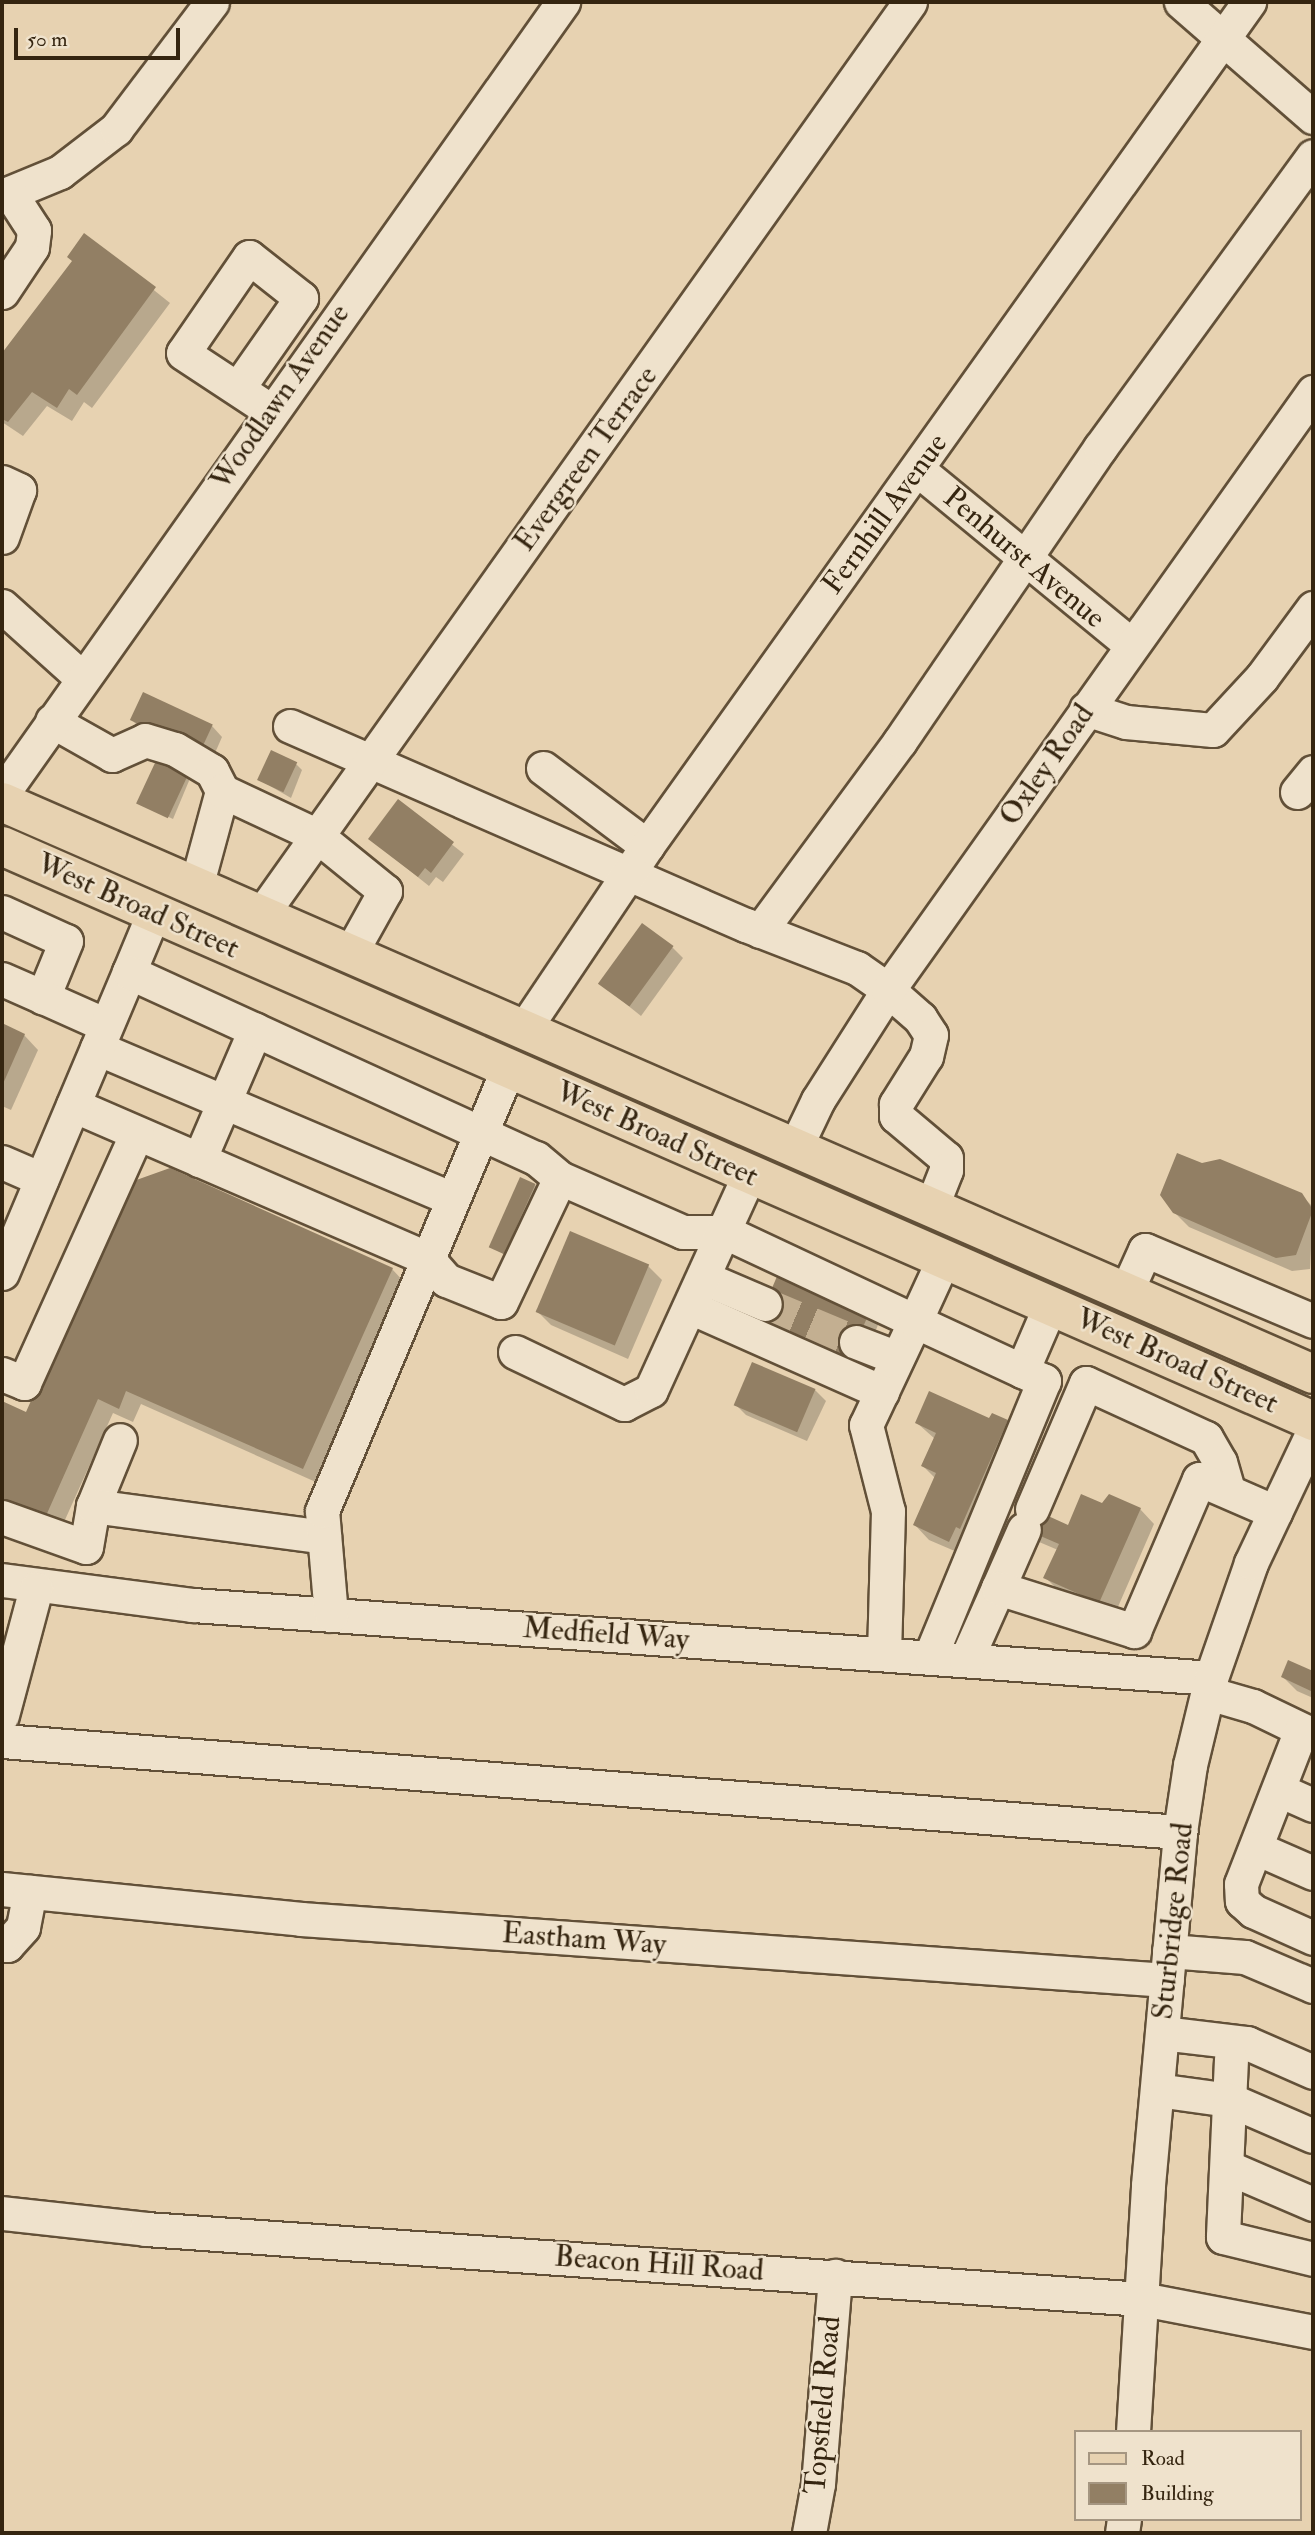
<!DOCTYPE html>
<html>
<head>
<meta charset="utf-8">
<style>
  body { margin:0 }
  #map { position:relative; width:1315px; height:2535px; overflow:hidden; background:#e7d2b1; font-family:"IM FELL Double Pica",serif }
  div>[style] { position:absolute }
  [style*='--x'] { left:calc(var(--x)*1px); top:calc(var(--y)*1px); width:calc(var(--w)*1px); rotate:calc(var(--a)*1deg) }
  .shadow>* { inset:0; background:#0003 }
  .building>* { inset:0; background:#927f64; transform-origin:0 0 }
  .minor-tunnel>* { height:33px; margin-top:-16.5px; transform-origin:0; background:repeating-linear-gradient(90deg,#c3af91 0 33px,transparent 0 50px) }
  .roads { filter:drop-shadow(2px 0 #625038) drop-shadow(-2px 0 #625038) drop-shadow(0 2px #625038) drop-shadow(0 -2px #625038) }
  .minor>* { height:33px; margin:-16.5px; padding:0 16.5px; transform-origin:16.5px; border-radius:16.5px; background:#efe2cc }
  .major>* { height:38px; margin:-19px; padding:0 19px; transform-origin:19px; border-radius:19px; background:#e7d2b1 }
  span { translate:-50% -50%; white-space:nowrap; text-align:center; line-height:1.15; -webkit-text-stroke:5px #efe2cc; paint-order:stroke }
  .street-label { font-size:30px; color:#352510 }
  .frame { position:absolute; inset:0; border:4px solid #352510; pointer-events:none }
  .legend { position:absolute; left:1074px; top:2430px; width:228px; height:91px; box-sizing:border-box; background:#efe2cc; border:2px solid #a59681; margin:0; padding:9px 12px; list-style:none; font-size:21px; color:#352510 }
  .legend li { display:flex; align-items:center; gap:14px; height:35px }
  .legend b { width:35px; border:2px solid #a59681 }
  .scale { position:absolute; left:14px; top:28px; width:166px; height:32px; box-sizing:border-box; border:4px solid #352510; border-top:0; padding-left:9px; font-size:21px; line-height:24px; white-space:nowrap; color:#352510; -webkit-text-stroke:5px #efe2cc; paint-order:stroke }
</style>
</head>
<body>
<div id="map">
  <div class="shadow">
    <i style="clip-path:polygon(85px 235px,170px 303px,92px 408px,84px 402px,72px 421px,47px 406px,23px 436px,2px 422px,2px 356px,74px 261px)"></i>
    <i style="clip-path:polygon(132px 720px,212px 726px,222px 737px,211px 762px,143px 731px)"></i>
    <i style="clip-path:polygon(295px 763px,302px 770px,291px 798px,258px 779px)"></i>
    <i style="clip-path:polygon(194px 769px,173px 819px,139px 803px)"></i>
    <i style="clip-path:polygon(398px 802px,464px 854px,443px 882px,436px 877px,429px 886px,370px 839px)"></i>
    <i style="clip-path:polygon(672px 947px,683px 958px,641px 1016px,601px 984px)"></i>
    <i style="clip-path:polygon(2px 1025px,24px 1035px,38px 1050px,11px 1110px,2px 1106px)"></i>
    <i style="clip-path:polygon(535px 1185px,542px 1192px,513px 1260px,493px 1247px)"></i>
    <i style="clip-path:polygon(1301px 1195px,1313px 1207px,1310px 1269px,1292px 1271px,1189px 1227px,1174px 1212px)"></i>
    <i style="clip-path:polygon(648px 1266px,662px 1280px,628px 1359px,551px 1325px,536px 1310px)"></i>
    <i style="clip-path:polygon(392px 1269px,406px 1284px,318px 1483px,141px 1404px,133px 1422px,113px 1413px,60px 1531px,2px 1505px,2px 1403px,27px 1414px)"></i>
    <i style="clip-path:polygon(868px 1314px,878px 1325px,856px 1377px,767px 1338px)"></i>
    <i style="clip-path:polygon(815px 1390px,826px 1401px,807px 1441px,746px 1415px,735px 1404px)"></i>
    <i style="clip-path:polygon(993px 1415px,1022px 1436px,964px 1555px,929px 1540px,915px 1525px,935px 1478px,923px 1466px,935px 1439px,917px 1423px,990px 1421px)"></i>
    <i style="clip-path:polygon(1103px 1505px,1140px 1509px,1154px 1524px,1114px 1616px,1060px 1592px,1046px 1578px,1058px 1550px,1032px 1539px,1017px 1525px,1068px 1527px)"></i>
    <i style="clip-path:polygon(1289px 1662px,1313px 1673px,1313px 1698px,1297px 1691px,1283px 1677px)"></i>
  </div>
  <div class="building">
    <i style="clip-path:polygon(84px 233px,156px 287px,77px 395px,69px 389px,57px 408px,32px 392px,8px 422px,2px 419px,2px 353px,72px 261px,67px 257px)"></i>
    <i style="left:143px;top:692px;width:77px;height:31px;rotate:25deg"></i>
    <i style="left:161px;top:750px;width:35px;height:59px;rotate:25deg"></i>
    <i style="left:271px;top:750px;width:29px;height:33px;rotate:25deg"></i>
    <i style="clip-path:polygon(398px 799px,454px 842px,431px 873px,425px 868px,418px 877px,368px 839px)"></i>
    <i style="left:642px;top:923px;width:39px;height:75px;rotate:36deg"></i>
    <i style="clip-path:polygon(2px 1023px,25px 1034px,2px 1086px)"></i>
    <i style="clip-path:polygon(1177px 1153px,1202px 1163px,1220px 1159px,1302px 1193px,1313px 1210px,1296px 1255px,1276px 1258px,1173px 1213px,1160px 1195px)"></i>
    <i style="clip-path:polygon(170px 1168px,393px 1268px,303px 1469px,126px 1391px,119px 1409px,98px 1399px,45px 1518px,2px 1498px,2px 1401px,26px 1412px,128px 1183px)"></i>
    <i style="left:520px;top:1177px;width:17px;height:77px;rotate:24deg"></i>
    <i style="left:570px;top:1231px;width:86px;height:88px;rotate:23deg"></i>
    <i style="left:778px;top:1274px;width:99px;height:58px;rotate:23deg"></i>
    <i style="left:752px;top:1362px;width:69px;height:47px;rotate:23deg"></i>
    <i style="clip-path:polygon(929px 1391px,989px 1418px,992px 1413px,1008px 1420px,960px 1529px,956px 1527px,949px 1542px,913px 1525px,936px 1473px,921px 1466px,936px 1433px,915px 1423px)"></i>
    <i style="clip-path:polygon(1081px 1494px,1102px 1503px,1109px 1494px,1141px 1508px,1099px 1603px,1043px 1578px,1059px 1544px,1015px 1525px,1024px 1505px,1068px 1525px)"></i>
    <i style="clip-path:polygon(1288px 1660px,1313px 1671px,1313px 1692px,1281px 1677px)"></i>
  </div>
  <div class="minor-tunnel">
    <i style="--x:765;--y:1304;--w:99;--a:22.7"></i>
  </div>
  <div class="roads">
    <div class="minor">
      <i style="--x:1181;--y:2;--w:175;--a:41.1"></i>
      <i style="--x:2;--y:196;--w:63;--a:-22.5"></i>
      <i style="--x:60;--y:172;--w:71;--a:-37.5"></i>
      <i style="--x:116;--y:129;--w:159;--a:-52.9"></i>
      <i style="--x:2;--y:292;--w:54;--a:-56.3"></i>
      <i style="--x:32;--y:247;--w:17;--a:-83"></i>
      <i style="--x:34;--y:230;--w:44;--a:-123"></i>
      <i style="--x:238;--y:388;--w:110;--a:-55"></i>
      <i style="--x:301;--y:298;--w:66;--a:-141.7"></i>
      <i style="--x:249;--y:257;--w:116;--a:124.5"></i>
      <i style="--x:183;--y:353;--w:105;--a:33.4"></i>
      <i style="--x:917;--y:469;--w:277;--a:39.4"></i>
      <i style="--x:2;--y:482;--w:19;--a:25"></i>
      <i style="--x:19;--y:490;--w:50;--a:109.9"></i>
      <i style="--x:2;--y:606;--w:108;--a:42"></i>
      <i style="--x:1086;--y:709;--w:42;--a:18"></i>
      <i style="--x:1126;--y:722;--w:87;--a:5.3"></i>
      <i style="--x:1213;--y:730;--w:72;--a:-47.2"></i>
      <i style="--x:1262;--y:677;--w:86;--a:-53.5"></i>
      <i style="--x:52;--y:721;--w:69;--a:29.5"></i>
      <i style="--x:112;--y:755;--w:36;--a:-24"></i>
      <i style="--x:145;--y:740;--w:31;--a:17"></i>
      <i style="--x:175;--y:749;--w:43;--a:30.7"></i>
      <i style="--x:212;--y:771;--w:22;--a:63"></i>
      <i style="--x:222;--y:791;--w:99;--a:105.2"></i>
      <i style="--x:290;--y:726;--w:498;--a:23.6"></i>
      <i style="--x:746;--y:925;--w:119;--a:21.2"></i>
      <i style="--x:857;--y:968;--w:38;--a:35"></i>
      <i style="--x:888;--y:990;--w:43;--a:41.2"></i>
      <i style="--x:920;--y:1018;--w:20;--a:57"></i>
      <i style="--x:931;--y:1035;--w:22;--a:103"></i>
      <i style="--x:926;--y:1056;--w:57;--a:122"></i>
      <i style="--x:896;--y:1104;--w:12;--a:90"></i>
      <i style="--x:896;--y:1116;--w:65;--a:40"></i>
      <i style="--x:946;--y:1158;--w:12;--a:90"></i>
      <i style="--x:946;--y:1170;--w:41;--a:111.5"></i>
      <i style="--x:543;--y:768;--w:130;--a:36.9"></i>
      <i style="--x:222;--y:791;--w:104;--a:25.1"></i>
      <i style="--x:316;--y:835;--w:89;--a:39.1"></i>
      <i style="--x:385;--y:891;--w:72;--a:119.1"></i>
      <i style="--x:1297;--y:792;--w:26;--a:-51"></i>
      <i style="--x:2;--y:794;--w:971;--a:-54.69"></i>
      <i style="--x:2;--y:912;--w:70;--a:24.4"></i>
      <i style="--x:66;--y:941;--w:61;--a:112.3"></i>
      <i style="--x:43;--y:997;--w:69;--a:24"></i>
      <i style="--x:261;--y:915;--w:1120;--a:-54.59"></i>
      <i style="--x:760;--y:931;--w:236;--a:-53.6"></i>
      <i style="--x:900;--y:741;--w:355;--a:-55.7"></i>
      <i style="--x:1100;--y:448;--w:361;--a:-53.9"></i>
      <i style="--x:129;--y:972;--w:65;--a:-67.4"></i>
      <i style="--x:2;--y:979;--w:45;--a:23.7"></i>
      <i style="--x:524;--y:1029;--w:220;--a:-56.1"></i>
      <i style="--x:647;--y:846;--w:1037;--a:-54.5"></i>
      <i style="--x:97;--y:1048;--w:386;--a:23"></i>
      <i style="--x:73;--y:1105;--w:386;--a:23.4"></i>
      <i style="--x:427;--y:1258;--w:29;--a:49"></i>
      <i style="--x:446;--y:1280;--w:59;--a:21.8"></i>
      <i style="--x:501;--y:1302;--w:137;--a:-64.6"></i>
      <i style="--x:795;--y:1148;--w:53;--a:-64.4"></i>
      <i style="--x:818;--y:1100;--w:130;--a:-57.5"></i>
      <i style="--x:888;--y:990;--w:734;--a:-54.6"></i>
      <i style="--x:199;--y:1160;--w:142;--a:-66.7"></i>
      <i style="--x:2;--y:1162;--w:43;--a:23.6"></i>
      <i style="--x:2;--y:1273;--w:327;--a:-67.1"></i>
      <i style="--x:129;--y:972;--w:447;--a:24.6"></i>
      <i style="--x:536;--y:1158;--w:31;--a:40"></i>
      <i style="--x:560;--y:1178;--w:134;--a:23.7"></i>
      <i style="--x:683;--y:1232;--w:42;--a:0"></i>
      <i style="--x:725;--y:1232;--w:210;--a:25.1"></i>
      <i style="--x:915;--y:1321;--w:115;--a:115.2"></i>
      <i style="--x:866;--y:1425;--w:89;--a:75.7"></i>
      <i style="--x:888;--y:1511;--w:143;--a:91.6"></i>
      <i style="--x:704;--y:1278;--w:66;--a:23.1"></i>
      <i style="--x:1126;--y:1292;--w:46;--a:-65.7"></i>
      <i style="--x:1145;--y:1250;--w:182;--a:22.9"></i>
      <i style="--x:690;--y:1307;--w:210;--a:23.9"></i>
      <i style="--x:856;--y:1342;--w:44;--a:21.3"></i>
      <i style="--x:515;--y:1352;--w:121;--a:25.5"></i>
      <i style="--x:624;--y:1404;--w:30;--a:-27"></i>
      <i style="--x:651;--y:1390;--w:236;--a:-65.5"></i>
      <i style="--x:1022;--y:1371;--w:71;--a:-66.7"></i>
      <i style="--x:2;--y:1374;--w:24;--a:22"></i>
      <i style="--x:24;--y:1383;--w:274;--a:-65.7"></i>
      <i style="--x:93;--y:1506;--w:71;--a:-67.8"></i>
      <i style="--x:1032;--y:1509;--w:137;--a:-66.8"></i>
      <i style="--x:1086;--y:1383;--w:132;--a:24.6"></i>
      <i style="--x:1206;--y:1438;--w:28;--a:60"></i>
      <i style="--x:1220;--y:1462;--w:29;--a:74"></i>
      <i style="--x:2;--y:1517;--w:89;--a:19.7"></i>
      <i style="--x:86;--y:1547;--w:42;--a:-80.3"></i>
      <i style="--x:93;--y:1506;--w:233;--a:7.6"></i>
      <i style="--x:2;--y:1580;--w:193;--a:7.5"></i>
      <i style="--x:193;--y:1605;--w:1021;--a:4.1"></i>
      <i style="--x:998;--y:1588;--w:64;--a:-66.2"></i>
      <i style="--x:331;--y:1615;--w:104;--a:-94.9"></i>
      <i style="--x:322;--y:1511;--w:480;--a:-67.2"></i>
      <i style="--x:930;--y:1657;--w:299;--a:-67.6"></i>
      <i style="--x:1044;--y:1381;--w:142;--a:-155.1"></i>
      <i style="--x:915;--y:1321;--w:67;--a:-65.3"></i>
      <i style="--x:966;--y:1660;--w:79;--a:-66"></i>
      <i style="--x:998;--y:1588;--w:143;--a:17.5"></i>
      <i style="--x:1134;--y:1631;--w:165;--a:-66.8"></i>
      <i style="--x:1199;--y:1479;--w:83;--a:23.5"></i>
      <i style="--x:1208;--y:1693;--w:47;--a:16.1"></i>
      <i style="--x:1253;--y:1706;--w:67;--a:25.8"></i>
      <i style="--x:2;--y:1715;--w:131;--a:-75"></i>
      <i style="--x:1301;--y:1730;--w:165;--a:111.3"></i>
      <i style="--x:1241;--y:1884;--w:17;--a:87"></i>
      <i style="--x:1242;--y:1901;--w:15;--a:42"></i>
      <i style="--x:1253;--y:1911;--w:66;--a:24.2"></i>
      <i style="--x:2;--y:1741;--w:1182;--a:4.42"></i>
      <i style="--x:1279;--y:1790;--w:37;--a:24"></i>
      <i style="--x:1256;--y:1848;--w:62;--a:23.7"></i>
      <i style="--x:2;--y:1889;--w:301;--a:5.7"></i>
      <i style="--x:301;--y:1919;--w:868;--a:4.03"></i>
      <i style="--x:2;--y:1945;--w:5;--a:0"></i>
      <i style="--x:7;--y:1945;--w:24;--a:-48"></i>
      <i style="--x:23;--y:1927;--w:36;--a:-79"></i>
      <i style="--x:1169;--y:1951;--w:76;--a:4.5"></i>
      <i style="--x:1245;--y:1957;--w:74;--a:23.1"></i>
      <i style="--x:1162;--y:2033;--w:86;--a:6.7"></i>
      <i style="--x:1247;--y:2043;--w:72;--a:23.7"></i>
      <i style="--x:1231;--y:2059;--w:178;--a:92.6"></i>
      <i style="--x:1223;--y:2237;--w:93;--a:13.7"></i>
      <i style="--x:1157;--y:2090;--w:74;--a:7.8"></i>
      <i style="--x:1230;--y:2100;--w:90;--a:23.4"></i>
      <i style="--x:1227;--y:2167;--w:94;--a:23.3"></i>
      <i style="--x:2;--y:2213;--w:145;--a:6.3"></i>
      <i style="--x:146;--y:2229;--w:998;--a:4.02"></i>
      <i style="--x:1142;--y:2299;--w:174;--a:10.9"></i>
      <i style="--x:1133;--y:2432;--w:247;--a:-86.5"></i>
      <i style="--x:1148;--y:2185;--w:354;--a:-84.8"></i>
      <i style="--x:1180;--y:1832;--w:68;--a:-81.5"></i>
      <i style="--x:1190;--y:1765;--w:89;--a:-76.4"></i>
      <i style="--x:1211;--y:1678;--w:122;--a:-70.8"></i>
      <i style="--x:1251;--y:1563;--w:145;--a:-64.7"></i>
      <i style="--x:809;--y:2533;--w:50;--a:-79.6"></i>
      <i style="--x:818;--y:2484;--w:209;--a:-85.3"></i>
      <i style="--x:1122;--y:2533;--w:14;--a:-82"></i>
    </div>
    <div class="major">
      <i style="--x:2;--y:802;--w:1430;--a:23.57"></i>
      <i style="--x:2;--y:846;--w:1432;--a:23.68"></i>
    </div>
  </div>
  <div class="street-label">
    <span style="left:280px;top:397px;rotate:-55deg">Woodlawn Avenue</span>
    <span style="left:586px;top:459px;rotate:-54deg">Evergreen Terrace</span>
    <span style="left:885px;top:514px;rotate:-54deg">Fernhill Avenue</span>
    <span style="left:1024px;top:558px;rotate:40deg">Penhurst Avenue</span>
    <span style="left:1047px;top:765px;rotate:-55deg">Oxley Road</span>
    <span style="left:138px;top:906px;rotate:24deg">West Broad Street</span>
    <span style="left:657px;top:1134px;rotate:24deg">West Broad Street</span>
    <span style="left:1177px;top:1361px;rotate:24deg">West Broad Street</span>
    <span style="left:606px;top:1634px;rotate:4deg">Medfield Way</span>
    <span style="left:1173px;top:1921px;rotate:-84deg">Sturbridge Road</span>
    <span style="left:584px;top:1939px;rotate:4deg">Eastham Way</span>
    <span style="left:659px;top:2264px;rotate:4deg">Beacon Hill Road</span>
    <span style="left:823px;top:2405px;rotate:-85deg">Topsfield Road</span>
  </div>
  <div class="frame"></div>
  <ul class="legend">
  <li><b style="height:9px;background:#e7d2b1"></b>Road</li>
  <li><b style="height:19px;background:#927f64"></b>Building</li>
  </ul>
  <div class="scale">50 m</div>
</div>
</body>
</html>
